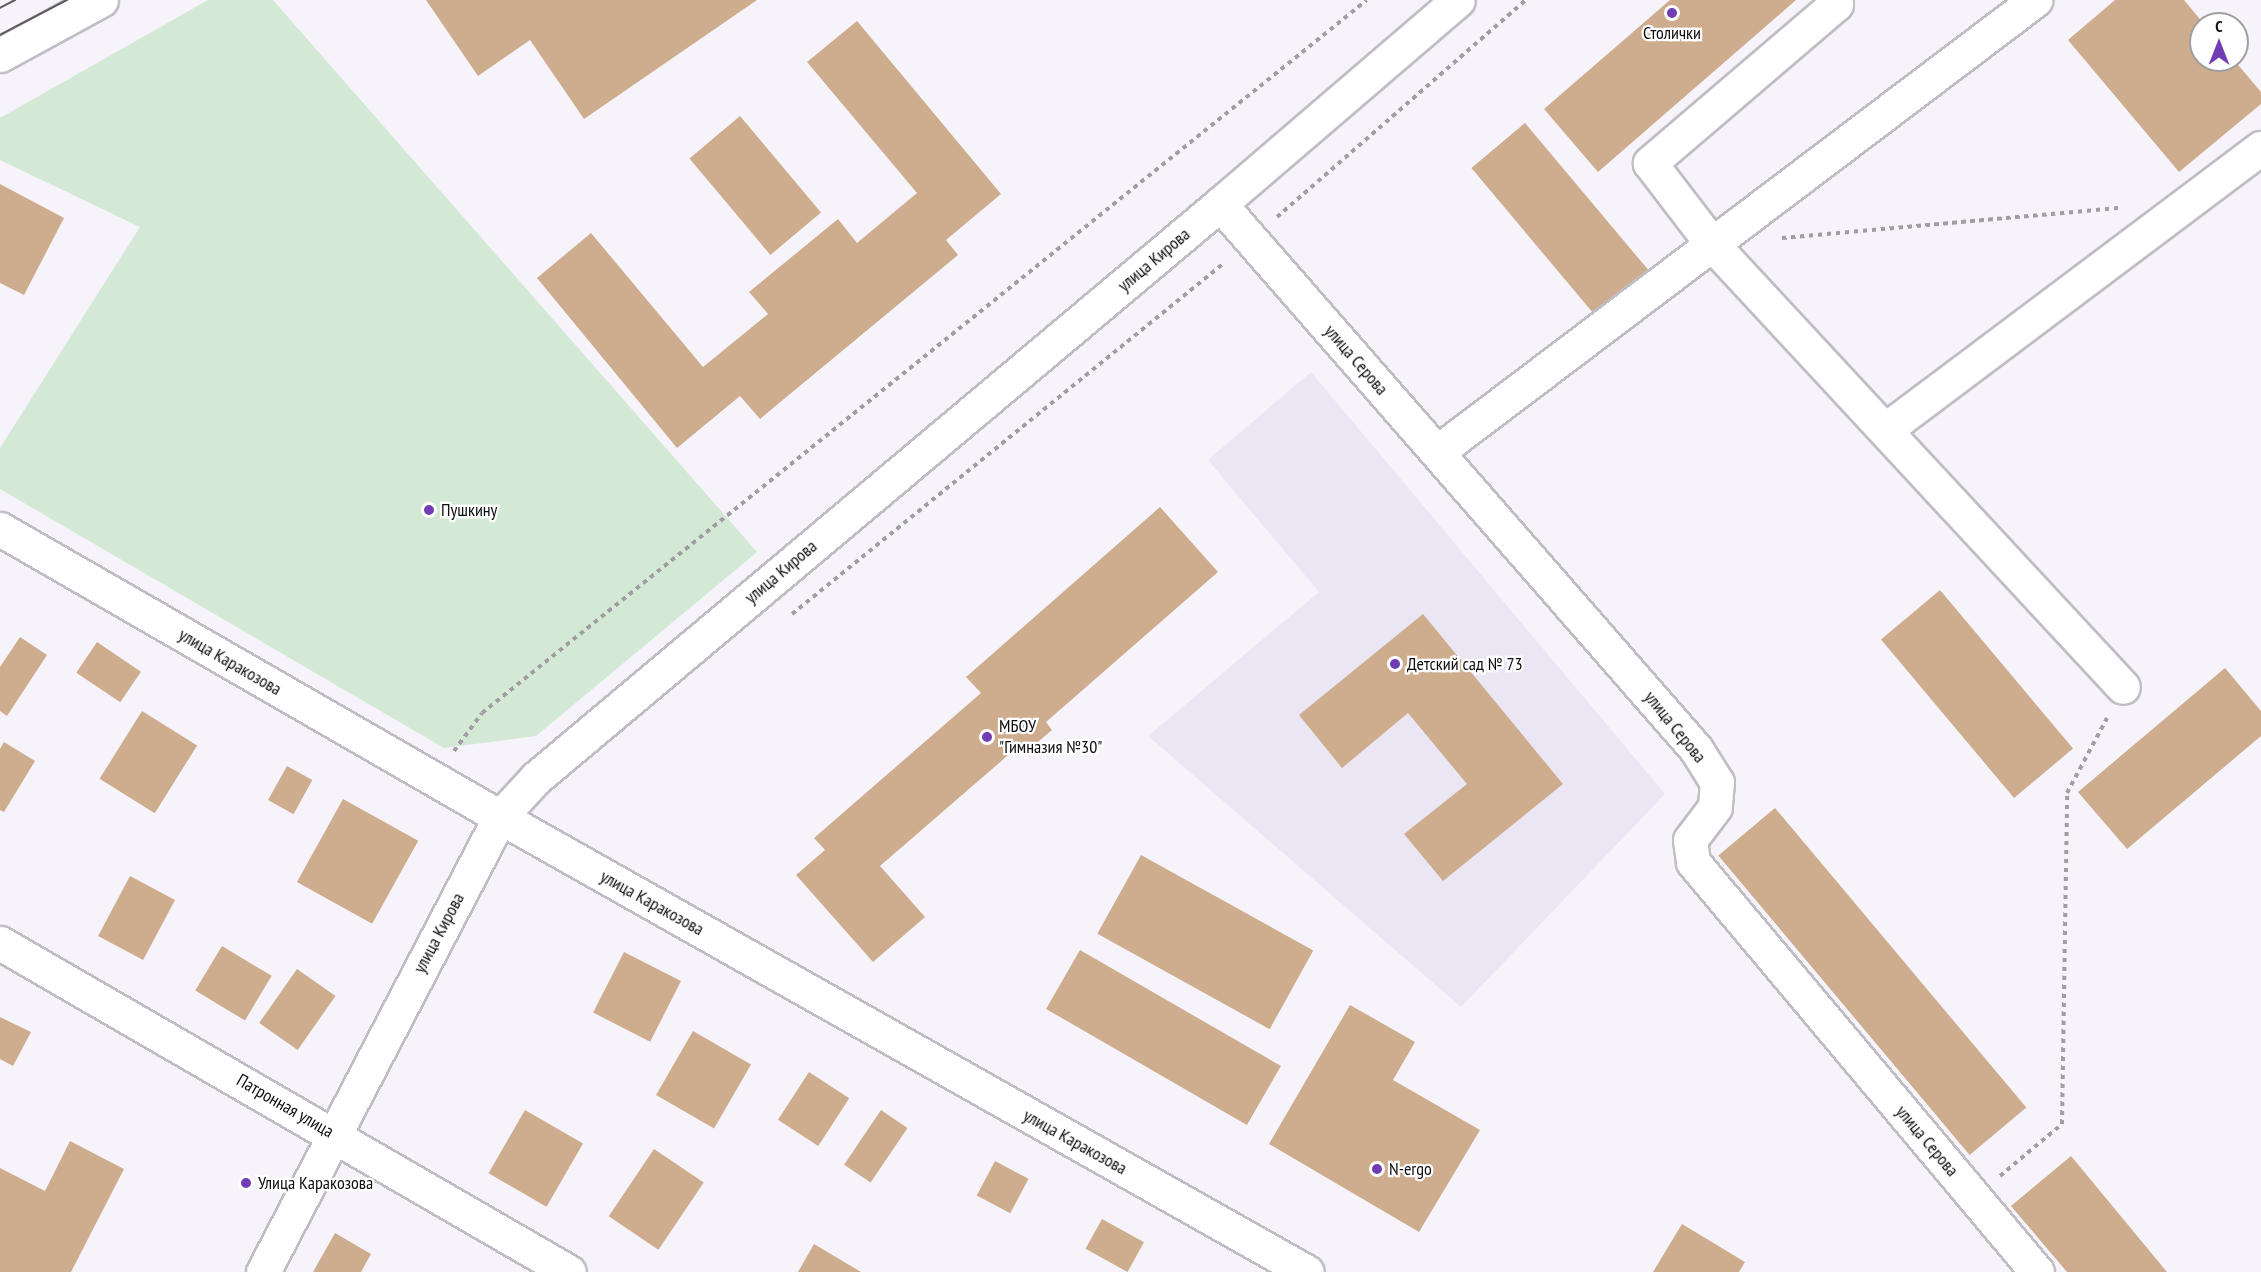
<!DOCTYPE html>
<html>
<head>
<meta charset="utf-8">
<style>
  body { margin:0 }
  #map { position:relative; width:2261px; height:1272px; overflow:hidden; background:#f6f3fb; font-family:"PT Sans Narrow",sans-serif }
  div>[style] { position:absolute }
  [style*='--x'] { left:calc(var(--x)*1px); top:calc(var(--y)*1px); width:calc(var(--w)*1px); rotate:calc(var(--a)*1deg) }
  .built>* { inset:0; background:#ebe6f4 }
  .green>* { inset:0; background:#d3e9d5 }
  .building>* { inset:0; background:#cead8e; transform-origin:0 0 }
  .path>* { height:4px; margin-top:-2px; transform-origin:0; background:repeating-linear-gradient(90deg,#a09da3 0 4.5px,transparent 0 9px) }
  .roads { filter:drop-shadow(2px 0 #c0bdc5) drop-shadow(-2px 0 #c0bdc5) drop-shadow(0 2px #c0bdc5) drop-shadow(0 -2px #c0bdc5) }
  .minor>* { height:33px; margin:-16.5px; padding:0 16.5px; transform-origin:16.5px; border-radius:16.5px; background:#fff }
  .major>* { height:33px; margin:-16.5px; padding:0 16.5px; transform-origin:16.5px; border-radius:16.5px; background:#fff }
  .tram>* { height:1.5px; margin:-0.75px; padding:0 0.75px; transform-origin:0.75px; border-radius:0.75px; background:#5b595d }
  .dots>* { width:16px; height:16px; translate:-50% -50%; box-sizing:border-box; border:3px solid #fff; border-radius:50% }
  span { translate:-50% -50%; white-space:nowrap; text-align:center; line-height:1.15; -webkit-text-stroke:4.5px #fff; paint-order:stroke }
  .poi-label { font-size:18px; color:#0f0e10 }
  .left { translate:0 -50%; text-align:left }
  .street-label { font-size:18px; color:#0f0e10 }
  .north { position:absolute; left:2189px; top:12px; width:60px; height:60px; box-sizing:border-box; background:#fff; border:2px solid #9f9f9f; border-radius:50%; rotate:0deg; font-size:16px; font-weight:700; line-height:24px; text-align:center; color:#0f0e10 }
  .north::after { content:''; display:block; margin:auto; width:21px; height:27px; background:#703db4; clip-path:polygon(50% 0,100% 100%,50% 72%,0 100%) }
</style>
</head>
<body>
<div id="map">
  <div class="built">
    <i style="clip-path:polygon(1311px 372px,1665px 794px,1461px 1007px,1148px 736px,1319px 592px,1208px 460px)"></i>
  </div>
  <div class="green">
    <i style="clip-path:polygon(208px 0,273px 0,757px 552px,536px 736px,444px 748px,0 489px,0 448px,140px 227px,0 160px,0 118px)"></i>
  </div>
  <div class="building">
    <i style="clip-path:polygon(426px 0,757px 0,584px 119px,530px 40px,478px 76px)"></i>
    <i style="clip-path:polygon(1670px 0,1796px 0,1598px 172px,1544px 109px)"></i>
    <i style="clip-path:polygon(2115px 0,2184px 0,2204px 24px,2201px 24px,2201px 60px,2234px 60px,2261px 92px,2261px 104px,2179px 172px,2068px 40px)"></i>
    <i style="clip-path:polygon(857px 21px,1001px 194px,946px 240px,958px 255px,760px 419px,740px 396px,677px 448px,537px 278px,591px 233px,703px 367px,768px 314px,749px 292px,838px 219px,857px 243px,917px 193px,807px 62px)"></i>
    <i style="left:740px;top:116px;width:126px;height:66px;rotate:50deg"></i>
    <i style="left:1525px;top:123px;width:193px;height:70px;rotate:50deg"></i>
    <i style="clip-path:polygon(0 184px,64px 218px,24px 295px,0 283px)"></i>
    <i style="clip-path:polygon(1160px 507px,1218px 572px,1046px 722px,1052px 730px,1027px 751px,1021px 744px,880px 866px,925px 917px,873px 962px,796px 875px,825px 850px,814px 838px,981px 693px,966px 677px)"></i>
    <i style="left:1940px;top:590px;width:207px;height:77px;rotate:50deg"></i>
    <i style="clip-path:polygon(1423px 614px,1563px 784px,1443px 881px,1404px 834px,1467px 784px,1408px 713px,1342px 768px,1299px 715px)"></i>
    <i style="clip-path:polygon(20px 637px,47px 655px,7px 716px,0 711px,0 667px)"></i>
    <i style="left:97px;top:642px;width:53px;height:37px;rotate:34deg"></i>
    <i style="clip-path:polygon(2225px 668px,2261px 711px,2261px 736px,2127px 849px,2078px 792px)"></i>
    <i style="left:142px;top:711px;width:65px;height:80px;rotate:32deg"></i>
    <i style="clip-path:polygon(4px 742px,35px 761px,4px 812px,0 810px,0 749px)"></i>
    <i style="left:287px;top:766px;width:29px;height:39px;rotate:29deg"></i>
    <i style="left:343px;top:799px;width:86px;height:95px;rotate:29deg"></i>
    <i style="left:1775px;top:808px;width:391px;height:74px;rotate:50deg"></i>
    <i style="left:1141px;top:855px;width:197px;height:90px;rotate:29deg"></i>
    <i style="left:130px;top:876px;width:51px;height:68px;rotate:28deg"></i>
    <i style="left:222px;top:946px;width:58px;height:52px;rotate:31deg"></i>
    <i style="left:1080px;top:950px;width:232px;height:68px;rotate:30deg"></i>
    <i style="left:624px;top:952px;width:64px;height:68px;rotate:27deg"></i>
    <i style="left:297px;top:969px;width:47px;height:66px;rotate:35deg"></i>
    <i style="clip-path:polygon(1350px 1005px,1415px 1042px,1393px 1080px,1480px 1130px,1419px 1232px,1269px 1144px)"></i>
    <i style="clip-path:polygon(0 1017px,31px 1032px,13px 1066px,0 1059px)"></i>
    <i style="left:693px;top:1031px;width:67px;height:74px;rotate:30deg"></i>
    <i style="left:809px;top:1072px;width:48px;height:57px;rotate:33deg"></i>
    <i style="left:525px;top:1110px;width:67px;height:73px;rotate:30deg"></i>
    <i style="left:881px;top:1110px;width:32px;height:66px;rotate:34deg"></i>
    <i style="clip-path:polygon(70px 1141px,124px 1169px,71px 1272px,0 1272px,0 1168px,45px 1191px)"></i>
    <i style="left:654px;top:1149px;width:60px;height:81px;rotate:34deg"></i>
    <i style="clip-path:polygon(2071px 1156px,2167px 1272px,2067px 1272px,2011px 1206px)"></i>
    <i style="left:995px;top:1161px;width:38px;height:39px;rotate:28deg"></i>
    <i style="left:1102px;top:1219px;width:48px;height:34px;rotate:29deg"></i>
    <i style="clip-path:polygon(1682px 1224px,1745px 1262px,1739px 1272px,1653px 1272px)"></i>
    <i style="clip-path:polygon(335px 1233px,371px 1254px,361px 1272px,313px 1272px)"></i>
    <i style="clip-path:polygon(814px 1244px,861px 1272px,798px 1272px)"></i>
  </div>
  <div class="path">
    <i style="--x:1277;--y:217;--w:330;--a:-41.1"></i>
    <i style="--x:1782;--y:238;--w:340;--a:-5.1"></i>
    <i style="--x:792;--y:614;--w:557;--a:-39.09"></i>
    <i style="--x:454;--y:751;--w:47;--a:-53.6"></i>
    <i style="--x:482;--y:713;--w:1136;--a:-38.86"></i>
    <i style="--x:2000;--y:1176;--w:81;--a:-40"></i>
    <i style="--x:2062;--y:1124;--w:331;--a:-89.1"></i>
    <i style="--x:2067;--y:793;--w:85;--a:-61.9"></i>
  </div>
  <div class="roads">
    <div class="minor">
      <i style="--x:1833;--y:0;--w:5;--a:53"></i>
      <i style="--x:1836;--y:4;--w:245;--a:139.5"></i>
      <i style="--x:1650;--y:163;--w:102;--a:52.6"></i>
      <i style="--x:1712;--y:244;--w:604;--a:47.15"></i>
      <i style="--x:0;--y:55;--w:115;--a:-28.6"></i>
      <i style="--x:1220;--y:204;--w:724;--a:48.87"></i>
      <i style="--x:1696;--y:749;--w:39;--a:58"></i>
      <i style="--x:1717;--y:782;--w:25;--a:95"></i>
      <i style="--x:1715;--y:807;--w:41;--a:127.1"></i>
      <i style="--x:1690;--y:840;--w:22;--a:82"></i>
      <i style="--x:1693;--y:862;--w:535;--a:50"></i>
      <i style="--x:1885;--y:430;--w:470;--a:-36.9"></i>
      <i style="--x:1437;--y:452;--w:750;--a:-37.08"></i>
      <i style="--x:500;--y:817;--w:926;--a:29.42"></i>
      <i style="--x:0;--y:943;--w:657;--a:30.04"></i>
    </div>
    <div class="major">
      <i style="--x:0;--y:529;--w:577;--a:29.94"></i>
      <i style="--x:263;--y:1272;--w:513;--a:-62.49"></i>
      <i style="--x:500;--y:817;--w:53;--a:-47.3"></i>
      <i style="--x:536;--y:778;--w:893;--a:-40"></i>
      <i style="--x:1220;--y:204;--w:313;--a:-40.6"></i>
    </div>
  </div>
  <div class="tram">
    <i style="--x:0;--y:8;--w:17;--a:-28"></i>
    <i style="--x:0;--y:35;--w:76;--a:-27.6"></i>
  </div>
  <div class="dots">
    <i style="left:1672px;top:13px;background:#703db4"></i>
    <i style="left:429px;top:510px;background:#703db4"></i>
    <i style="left:1395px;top:664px;background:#703db4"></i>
    <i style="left:987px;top:737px;background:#703db4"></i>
    <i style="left:1377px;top:1169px;background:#703db4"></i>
    <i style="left:246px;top:1183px;background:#703db4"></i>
  </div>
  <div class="poi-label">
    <span style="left:1672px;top:33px">Столички</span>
    <span class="left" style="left:441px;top:510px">Пушкину</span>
    <span class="left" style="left:1407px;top:664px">Детский сад № 73</span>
    <span class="left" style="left:999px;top:737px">МБОУ<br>"Гимназия №30"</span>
    <span class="left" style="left:1389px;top:1169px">N-ergo</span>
    <span class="left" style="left:258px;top:1183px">Улица Каракозова</span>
  </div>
  <div class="street-label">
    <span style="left:1154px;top:260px;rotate:-40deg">улица Кирова</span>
    <span style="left:1356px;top:360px;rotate:49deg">улица Серова</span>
    <span style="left:781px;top:572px;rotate:-40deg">улица Кирова</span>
    <span style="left:230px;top:662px;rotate:30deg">улица Каракозова</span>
    <span style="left:1675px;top:727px;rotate:51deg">улица Серова</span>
    <span style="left:652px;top:903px;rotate:29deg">улица Каракозова</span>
    <span style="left:439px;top:933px;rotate:-62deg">улица Кирова</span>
    <span style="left:285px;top:1106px;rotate:30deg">Патронная улица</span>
    <span style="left:1927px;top:1141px;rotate:50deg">улица Серова</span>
    <span style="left:1075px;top:1142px;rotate:29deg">улица Каракозова</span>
  </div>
  <div class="north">С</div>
</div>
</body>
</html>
